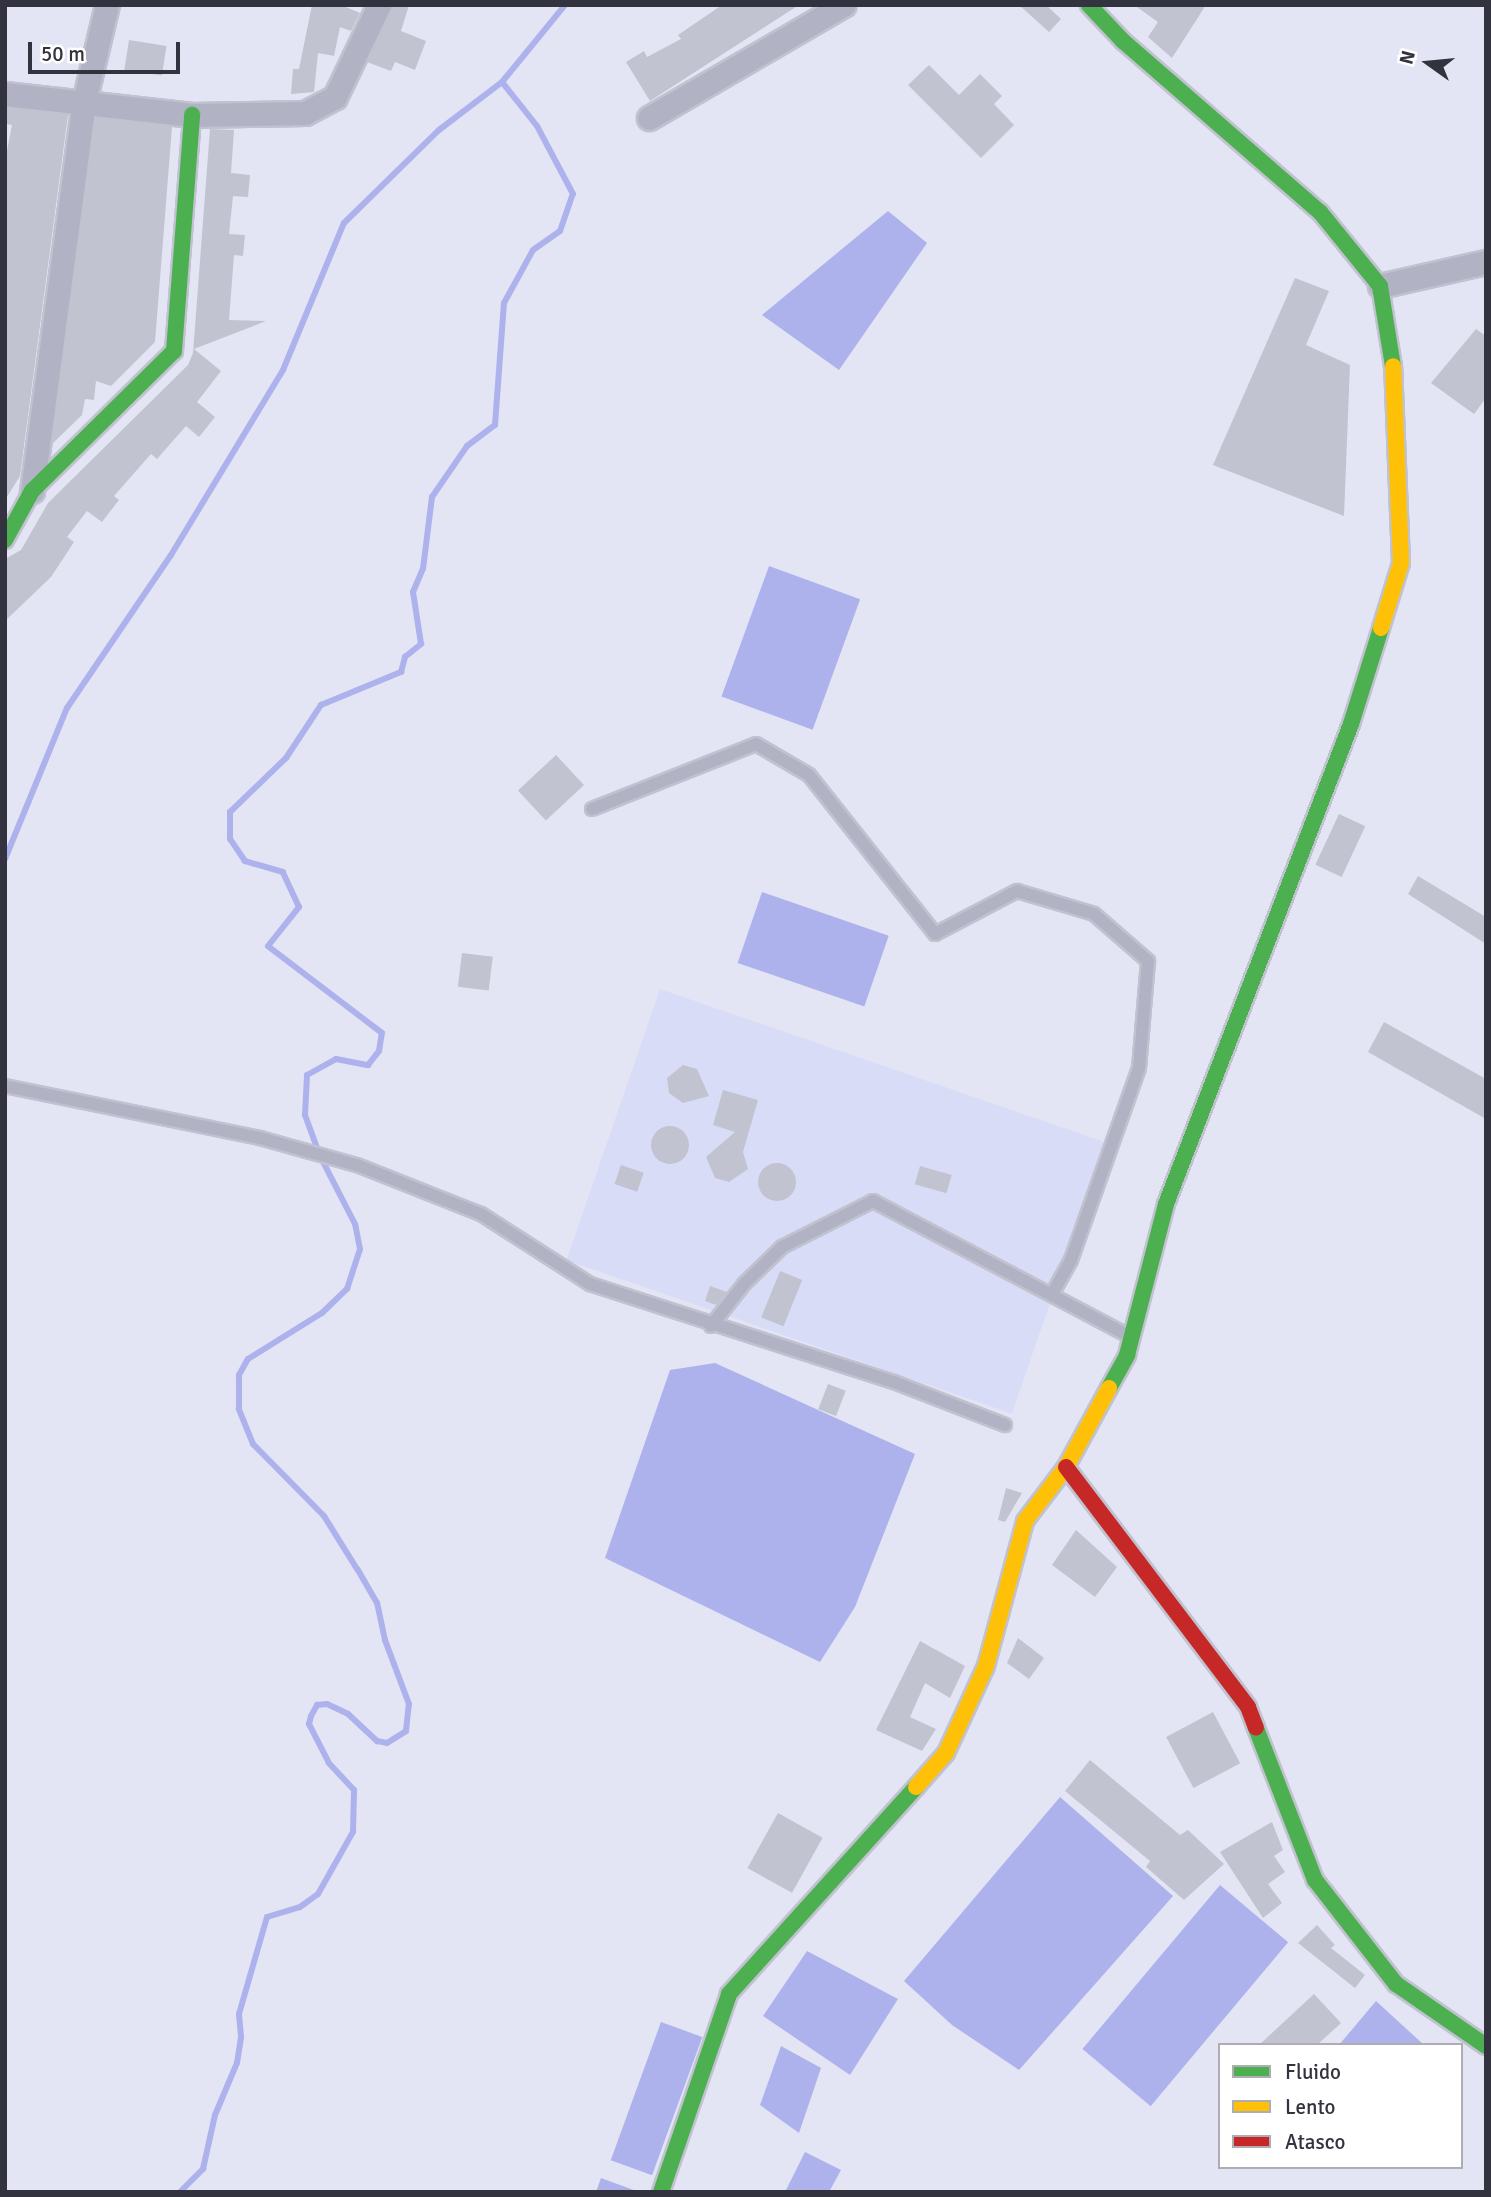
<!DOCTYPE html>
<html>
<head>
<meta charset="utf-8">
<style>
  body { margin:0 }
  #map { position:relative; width:1491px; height:2197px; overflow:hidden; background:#e3e5f5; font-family:Signika,sans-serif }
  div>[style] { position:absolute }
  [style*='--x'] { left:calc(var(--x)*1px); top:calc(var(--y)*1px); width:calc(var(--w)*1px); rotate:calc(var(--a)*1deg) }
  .built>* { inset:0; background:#d9dcf7; transform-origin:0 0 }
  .water>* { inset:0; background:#adb2ed; transform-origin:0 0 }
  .stream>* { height:6px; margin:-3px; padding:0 3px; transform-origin:3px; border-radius:3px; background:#adb2ed }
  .building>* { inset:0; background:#c2c3d0; transform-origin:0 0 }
  .round { border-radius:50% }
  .roads { filter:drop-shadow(2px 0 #c1c2cf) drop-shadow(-2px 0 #c1c2cf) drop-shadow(0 2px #c1c2cf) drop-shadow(0 -2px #c1c2cf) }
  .lane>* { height:12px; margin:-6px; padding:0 6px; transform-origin:6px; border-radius:6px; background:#b1b3c5 }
  .street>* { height:23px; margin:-11.5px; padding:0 11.5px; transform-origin:11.5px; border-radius:11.5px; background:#b1b3c5 }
  .fast>* { height:16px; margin:-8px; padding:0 8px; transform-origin:8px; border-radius:8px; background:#4caf50 }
  .slow>* { height:16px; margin:-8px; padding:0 8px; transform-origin:8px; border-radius:8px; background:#ffc107 }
  .jam>* { height:16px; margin:-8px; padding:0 8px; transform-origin:8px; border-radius:8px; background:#c62828 }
  span { translate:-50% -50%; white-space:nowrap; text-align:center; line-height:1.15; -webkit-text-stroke:7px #fff; paint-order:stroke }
  .frame { position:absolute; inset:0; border:7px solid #32333e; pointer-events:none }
  .legend { position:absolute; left:1218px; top:2043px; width:245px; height:126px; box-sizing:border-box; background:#fff; border:2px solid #adadb2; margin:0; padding:9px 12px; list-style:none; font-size:21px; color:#32333e }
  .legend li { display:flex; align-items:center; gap:14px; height:35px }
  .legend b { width:35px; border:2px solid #adadb2 }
  .north { position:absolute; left:1393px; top:28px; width:70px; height:70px; -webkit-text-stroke:5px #fff; paint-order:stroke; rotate:285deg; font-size:19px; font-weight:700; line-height:28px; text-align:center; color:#32333e }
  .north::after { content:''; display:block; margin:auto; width:24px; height:32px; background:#32333e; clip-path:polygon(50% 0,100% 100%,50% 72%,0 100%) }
  .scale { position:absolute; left:28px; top:42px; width:152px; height:32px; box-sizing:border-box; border:4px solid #32333e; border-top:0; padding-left:9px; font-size:21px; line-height:24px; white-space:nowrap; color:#32333e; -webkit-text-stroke:5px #fff; paint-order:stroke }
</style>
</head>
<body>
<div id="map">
  <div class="built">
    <i style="left:660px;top:989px;width:471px;height:287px;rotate:19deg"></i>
  </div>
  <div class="water">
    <i style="clip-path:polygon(888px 211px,927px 243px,839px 370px,762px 315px)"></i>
    <i style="left:769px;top:566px;width:97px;height:139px;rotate:20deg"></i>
    <i style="left:762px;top:892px;width:134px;height:75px;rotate:19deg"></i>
    <i style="clip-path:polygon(715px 1363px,915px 1454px,855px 1607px,820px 1662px,605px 1558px,670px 1370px)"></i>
    <i style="clip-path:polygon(1060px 1797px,1173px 1896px,1019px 2070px,952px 2025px,904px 1981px)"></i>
    <i style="left:1220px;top:1885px;width:89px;height:214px;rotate:40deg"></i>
    <i style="clip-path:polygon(807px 1951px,898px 1999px,850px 2075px,763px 2016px)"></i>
    <i style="clip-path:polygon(1376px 2001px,1424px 2045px,1339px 2045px)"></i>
    <i style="left:661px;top:2022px;width:44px;height:147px;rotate:20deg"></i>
    <i style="clip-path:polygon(781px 2046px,821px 2068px,799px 2133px,760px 2105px)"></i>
    <i style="clip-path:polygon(805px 2152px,841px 2170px,829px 2192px,785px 2192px)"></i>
    <i style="clip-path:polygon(601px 2178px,639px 2192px,596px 2192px)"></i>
  </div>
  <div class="stream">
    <i style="--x:5;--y:859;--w:163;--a:-67.7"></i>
    <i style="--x:67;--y:708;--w:185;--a:-55.8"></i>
    <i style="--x:171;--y:555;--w:216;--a:-58.8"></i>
    <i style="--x:283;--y:370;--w:159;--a:-67.5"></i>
    <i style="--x:344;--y:223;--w:133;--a:-44.4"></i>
    <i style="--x:439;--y:130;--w:79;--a:-37.3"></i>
    <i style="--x:502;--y:82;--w:99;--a:-50.7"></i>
    <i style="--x:180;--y:2192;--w:33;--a:-45"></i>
    <i style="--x:203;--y:2169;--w:55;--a:-77.5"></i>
    <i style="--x:215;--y:2115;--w:56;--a:-67.1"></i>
    <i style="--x:237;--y:2063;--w:26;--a:-81"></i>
    <i style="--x:241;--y:2037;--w:23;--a:-95"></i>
    <i style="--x:239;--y:2014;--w:101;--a:-73.9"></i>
    <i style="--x:267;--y:1917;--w:34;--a:-17"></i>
    <i style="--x:300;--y:1907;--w:22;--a:-36"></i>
    <i style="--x:318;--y:1894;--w:71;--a:-60.6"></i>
    <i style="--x:353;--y:1832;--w:42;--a:-88.6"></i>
    <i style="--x:354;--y:1790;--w:37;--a:-133"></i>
    <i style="--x:329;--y:1763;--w:44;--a:-117.1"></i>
    <i style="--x:309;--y:1724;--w:8;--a:-76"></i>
    <i style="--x:311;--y:1716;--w:13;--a:-61"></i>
    <i style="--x:317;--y:1705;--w:10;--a:-6"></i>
    <i style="--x:327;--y:1704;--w:23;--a:25"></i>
    <i style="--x:348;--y:1714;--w:40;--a:43"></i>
    <i style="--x:377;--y:1741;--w:10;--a:11"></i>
    <i style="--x:387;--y:1743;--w:22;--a:-32"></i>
    <i style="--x:406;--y:1731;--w:27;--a:-84"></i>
    <i style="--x:409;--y:1704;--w:68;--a:-110.6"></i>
    <i style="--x:385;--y:1640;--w:38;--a:-102"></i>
    <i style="--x:377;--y:1603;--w:39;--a:-120"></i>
    <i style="--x:357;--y:1569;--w:62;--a:-121.9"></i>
    <i style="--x:324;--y:1516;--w:101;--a:-134.6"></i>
    <i style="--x:253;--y:1444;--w:38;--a:-112"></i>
    <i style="--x:239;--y:1409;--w:34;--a:-90"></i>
    <i style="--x:239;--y:1375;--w:18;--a:-61"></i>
    <i style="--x:248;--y:1359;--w:87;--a:-31.9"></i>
    <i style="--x:322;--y:1313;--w:35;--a:-44"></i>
    <i style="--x:347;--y:1289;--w:42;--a:-72"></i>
    <i style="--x:360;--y:1249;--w:25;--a:-101"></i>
    <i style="--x:355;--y:1224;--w:76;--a:-117.2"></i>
    <i style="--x:320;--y:1156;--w:44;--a:-110.1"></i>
    <i style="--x:305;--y:1115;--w:40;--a:-87.1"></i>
    <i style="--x:307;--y:1075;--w:33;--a:-29"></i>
    <i style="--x:336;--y:1059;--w:33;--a:11"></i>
    <i style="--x:368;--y:1065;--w:18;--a:-52"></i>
    <i style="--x:379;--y:1051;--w:18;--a:-81"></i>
    <i style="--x:382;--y:1033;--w:143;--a:-142.7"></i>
    <i style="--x:268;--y:946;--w:50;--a:-51.5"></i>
    <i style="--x:299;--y:907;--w:38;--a:-115"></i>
    <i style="--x:283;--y:872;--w:40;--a:-164"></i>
    <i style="--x:245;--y:861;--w:27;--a:-124"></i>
    <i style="--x:230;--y:839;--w:27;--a:-90"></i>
    <i style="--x:230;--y:812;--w:78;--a:-44"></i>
    <i style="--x:286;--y:758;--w:64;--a:-56.6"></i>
    <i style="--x:321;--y:705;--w:87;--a:-22.4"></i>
    <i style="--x:401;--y:672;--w:16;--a:-75"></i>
    <i style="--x:405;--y:657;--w:21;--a:-39"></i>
    <i style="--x:421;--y:644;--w:53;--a:-98.7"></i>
    <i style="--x:413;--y:592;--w:25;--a:-67"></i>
    <i style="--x:423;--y:569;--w:73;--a:-82.9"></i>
    <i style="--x:432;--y:497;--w:62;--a:-55.5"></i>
    <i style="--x:467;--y:446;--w:35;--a:-37"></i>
    <i style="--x:495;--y:425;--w:122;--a:-85.8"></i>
    <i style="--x:504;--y:303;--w:60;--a:-61.3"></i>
    <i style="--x:533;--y:250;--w:33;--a:-35"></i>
    <i style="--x:560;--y:231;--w:39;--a:-71"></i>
    <i style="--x:573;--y:194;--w:77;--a:-117.9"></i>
    <i style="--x:537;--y:126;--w:56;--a:-128.5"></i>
  </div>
  <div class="building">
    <i style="clip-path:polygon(312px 5px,341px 5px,360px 13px,351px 31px,340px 27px,334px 56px,318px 53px,314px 92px,291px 94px,293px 69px,299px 69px)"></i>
    <i style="clip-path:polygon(393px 5px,409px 5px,401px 31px,426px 41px,415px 70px,395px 62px,391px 71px,367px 62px)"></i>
    <i style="clip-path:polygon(722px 5px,799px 5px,650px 101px,626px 62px,644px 51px,647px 57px,681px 39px,678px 35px)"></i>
    <i style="clip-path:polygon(1019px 5px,1046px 5px,1061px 19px,1049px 32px)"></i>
    <i style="clip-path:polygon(1134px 5px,1206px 5px,1172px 58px,1148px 37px,1158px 22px)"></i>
    <i style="left:129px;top:40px;width:38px;height:30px;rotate:9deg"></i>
    <i style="clip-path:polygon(929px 65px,959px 95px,980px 74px,1002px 96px,994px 104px,1014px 125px,981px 158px,908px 85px)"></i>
    <i style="clip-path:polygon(5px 108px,68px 115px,20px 476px,5px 500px,5px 161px,12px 125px,5px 124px)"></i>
    <i style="clip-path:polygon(96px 118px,172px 127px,155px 342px,111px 386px,96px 381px,94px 400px,85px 399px,82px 415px,52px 444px)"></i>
    <i style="clip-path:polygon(210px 129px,234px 130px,231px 173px,250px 175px,248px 197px,233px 196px,229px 234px,245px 235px,243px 256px,234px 255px,229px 320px,266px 321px,194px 349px,221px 371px,197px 402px,215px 417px,199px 437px,186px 426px,157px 459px,151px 454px,114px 496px,119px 500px,102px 522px,87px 511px,67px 537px,74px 542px,51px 577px,5px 621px,5px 559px,21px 550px,48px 503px,188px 365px,193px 353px)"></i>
    <i style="clip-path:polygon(1295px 278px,1329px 291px,1306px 345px,1350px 365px,1344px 516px,1213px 465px)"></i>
    <i style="clip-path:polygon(1476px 329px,1486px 336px,1486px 398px,1474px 414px,1431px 383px)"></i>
    <i style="left:556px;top:755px;width:41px;height:52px;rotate:47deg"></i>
    <i style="left:1339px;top:814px;width:29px;height:56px;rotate:25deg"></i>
    <i style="clip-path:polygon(1418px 876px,1486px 917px,1486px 944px,1408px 894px)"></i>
    <i style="left:462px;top:953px;width:31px;height:34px;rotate:7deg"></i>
    <i style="clip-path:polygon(1384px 1022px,1486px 1079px,1486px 1119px,1368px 1052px)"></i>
    <i style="clip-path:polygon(683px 1065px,697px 1069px,709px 1096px,683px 1103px,669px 1093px,667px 1078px)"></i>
    <i style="clip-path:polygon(723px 1090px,758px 1100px,743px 1152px,748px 1169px,729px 1182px,715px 1178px,706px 1157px,735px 1132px,713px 1125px)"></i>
    <i class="round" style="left:651px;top:1126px;width:38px;height:38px"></i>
    <i class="round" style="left:758px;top:1163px;width:38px;height:38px"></i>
    <i style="left:621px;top:1165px;width:24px;height:20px;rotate:19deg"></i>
    <i style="left:920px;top:1166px;width:33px;height:19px;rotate:16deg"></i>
    <i style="left:780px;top:1271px;width:24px;height:50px;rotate:22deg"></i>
    <i style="clip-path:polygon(710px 1286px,727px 1292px,716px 1305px,705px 1301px)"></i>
    <i style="left:828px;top:1384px;width:19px;height:27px;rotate:21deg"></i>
    <i style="clip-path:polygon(1006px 1488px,1022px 1493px,1005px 1522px,998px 1520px)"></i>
    <i style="clip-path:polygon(1076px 1530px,1117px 1567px,1095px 1597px,1052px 1565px)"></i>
    <i style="clip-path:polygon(1018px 1638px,1044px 1658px,1029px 1679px,1007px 1663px)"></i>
    <i style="clip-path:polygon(920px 1641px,965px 1666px,950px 1698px,925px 1683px,910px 1717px,936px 1729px,922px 1751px,876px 1730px)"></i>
    <i style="left:1213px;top:1712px;width:58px;height:53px;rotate:62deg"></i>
    <i style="clip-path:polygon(1090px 1760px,1180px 1835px,1188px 1830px,1224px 1864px,1184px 1900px,1146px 1867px,1150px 1861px,1065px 1791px)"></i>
    <i style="left:778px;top:1813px;width:51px;height:63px;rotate:29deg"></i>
    <i style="clip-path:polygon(1272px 1822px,1283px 1850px,1274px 1856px,1285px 1872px,1268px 1884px,1282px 1903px,1263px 1918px,1220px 1852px)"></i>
    <i style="clip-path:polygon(1317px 1925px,1335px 1945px,1331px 1948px,1365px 1975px,1355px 1988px,1298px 1943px)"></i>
    <i style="clip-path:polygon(1314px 1994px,1341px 2023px,1317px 2045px,1259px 2045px)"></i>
  </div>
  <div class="roads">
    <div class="lane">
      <i style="--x:592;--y:809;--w:176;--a:-21.6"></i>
      <i style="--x:756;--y:744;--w:61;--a:30.3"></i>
      <i style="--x:809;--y:775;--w:203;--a:51.6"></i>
      <i style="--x:935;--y:934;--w:93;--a:-27.7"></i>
      <i style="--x:1017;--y:891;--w:80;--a:16.6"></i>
      <i style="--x:1094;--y:914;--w:72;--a:41"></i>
      <i style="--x:1148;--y:961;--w:107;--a:94.8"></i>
      <i style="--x:1139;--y:1068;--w:204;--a:109.5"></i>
      <i style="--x:1071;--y:1260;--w:39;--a:119"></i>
      <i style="--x:5;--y:1086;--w:260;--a:11.5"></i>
      <i style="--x:260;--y:1138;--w:101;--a:15.6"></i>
      <i style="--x:357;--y:1165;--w:133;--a:21.6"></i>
      <i style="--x:481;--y:1214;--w:130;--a:32.7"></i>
      <i style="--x:590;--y:1284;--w:319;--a:17.9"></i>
      <i style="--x:894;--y:1382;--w:119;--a:21.2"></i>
      <i style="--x:711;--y:1326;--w:53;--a:-51.8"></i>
      <i style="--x:744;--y:1284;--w:53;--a:-44.2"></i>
      <i style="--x:782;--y:1247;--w:102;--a:-26.8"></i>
      <i style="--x:873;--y:1201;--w:292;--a:27.8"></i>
    </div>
    <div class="street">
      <i style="--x:5;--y:94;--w:188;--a:6.4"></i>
      <i style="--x:192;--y:115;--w:113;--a:-1"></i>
      <i style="--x:305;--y:113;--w:34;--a:-28"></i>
      <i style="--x:335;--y:97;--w:102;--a:-64.4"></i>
      <i style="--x:649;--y:118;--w:225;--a:-30.2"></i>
      <i style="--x:1380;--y:286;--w:109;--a:-12.8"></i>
      <i style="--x:32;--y:491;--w:392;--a:-82.4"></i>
      <i style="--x:84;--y:102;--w:100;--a:-76.7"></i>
    </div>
    <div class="fast">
      <i style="--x:1089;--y:5;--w:50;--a:46.6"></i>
      <i style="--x:1123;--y:41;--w:261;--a:41"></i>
      <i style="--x:1320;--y:212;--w:95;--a:51"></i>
      <i style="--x:1380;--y:286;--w:81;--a:80.8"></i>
      <i style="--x:5;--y:540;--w:56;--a:-61.1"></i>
      <i style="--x:32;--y:491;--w:199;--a:-44.6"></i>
      <i style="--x:174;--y:351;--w:237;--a:-85.6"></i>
      <i style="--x:1109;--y:1388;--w:38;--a:-61"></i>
      <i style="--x:1127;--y:1355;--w:156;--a:-75.5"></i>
      <i style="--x:1166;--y:1204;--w:514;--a:-68.92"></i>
      <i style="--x:1351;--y:724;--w:101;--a:-72.6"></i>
      <i style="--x:1256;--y:1728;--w:163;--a:68.8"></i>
      <i style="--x:1315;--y:1880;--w:132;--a:52.1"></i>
      <i style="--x:1396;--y:1984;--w:109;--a:34.6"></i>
      <i style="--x:661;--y:2192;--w:209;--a:-71"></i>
      <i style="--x:729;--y:1994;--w:279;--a:-47.9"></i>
    </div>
    <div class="slow">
      <i style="--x:1381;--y:628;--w:68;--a:-72.9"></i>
      <i style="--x:1401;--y:563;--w:197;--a:-92.3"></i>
      <i style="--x:916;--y:1787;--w:45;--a:-48.6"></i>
      <i style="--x:946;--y:1753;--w:96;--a:-65.3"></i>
      <i style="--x:986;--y:1666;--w:150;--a:-74.9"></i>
      <i style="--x:1025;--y:1521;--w:68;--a:-52.8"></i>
      <i style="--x:1066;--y:1467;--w:90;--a:-61.4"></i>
    </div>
    <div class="jam">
      <i style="--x:1066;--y:1467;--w:301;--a:52.8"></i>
      <i style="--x:1248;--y:1707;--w:22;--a:69"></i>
    </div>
  </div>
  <div class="frame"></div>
  <ul class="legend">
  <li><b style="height:9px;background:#4caf50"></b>Fluido</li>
  <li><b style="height:9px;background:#ffc107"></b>Lento</li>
  <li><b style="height:9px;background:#c62828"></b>Atasco</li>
  </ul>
  <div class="north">N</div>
  <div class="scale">50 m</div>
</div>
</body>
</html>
